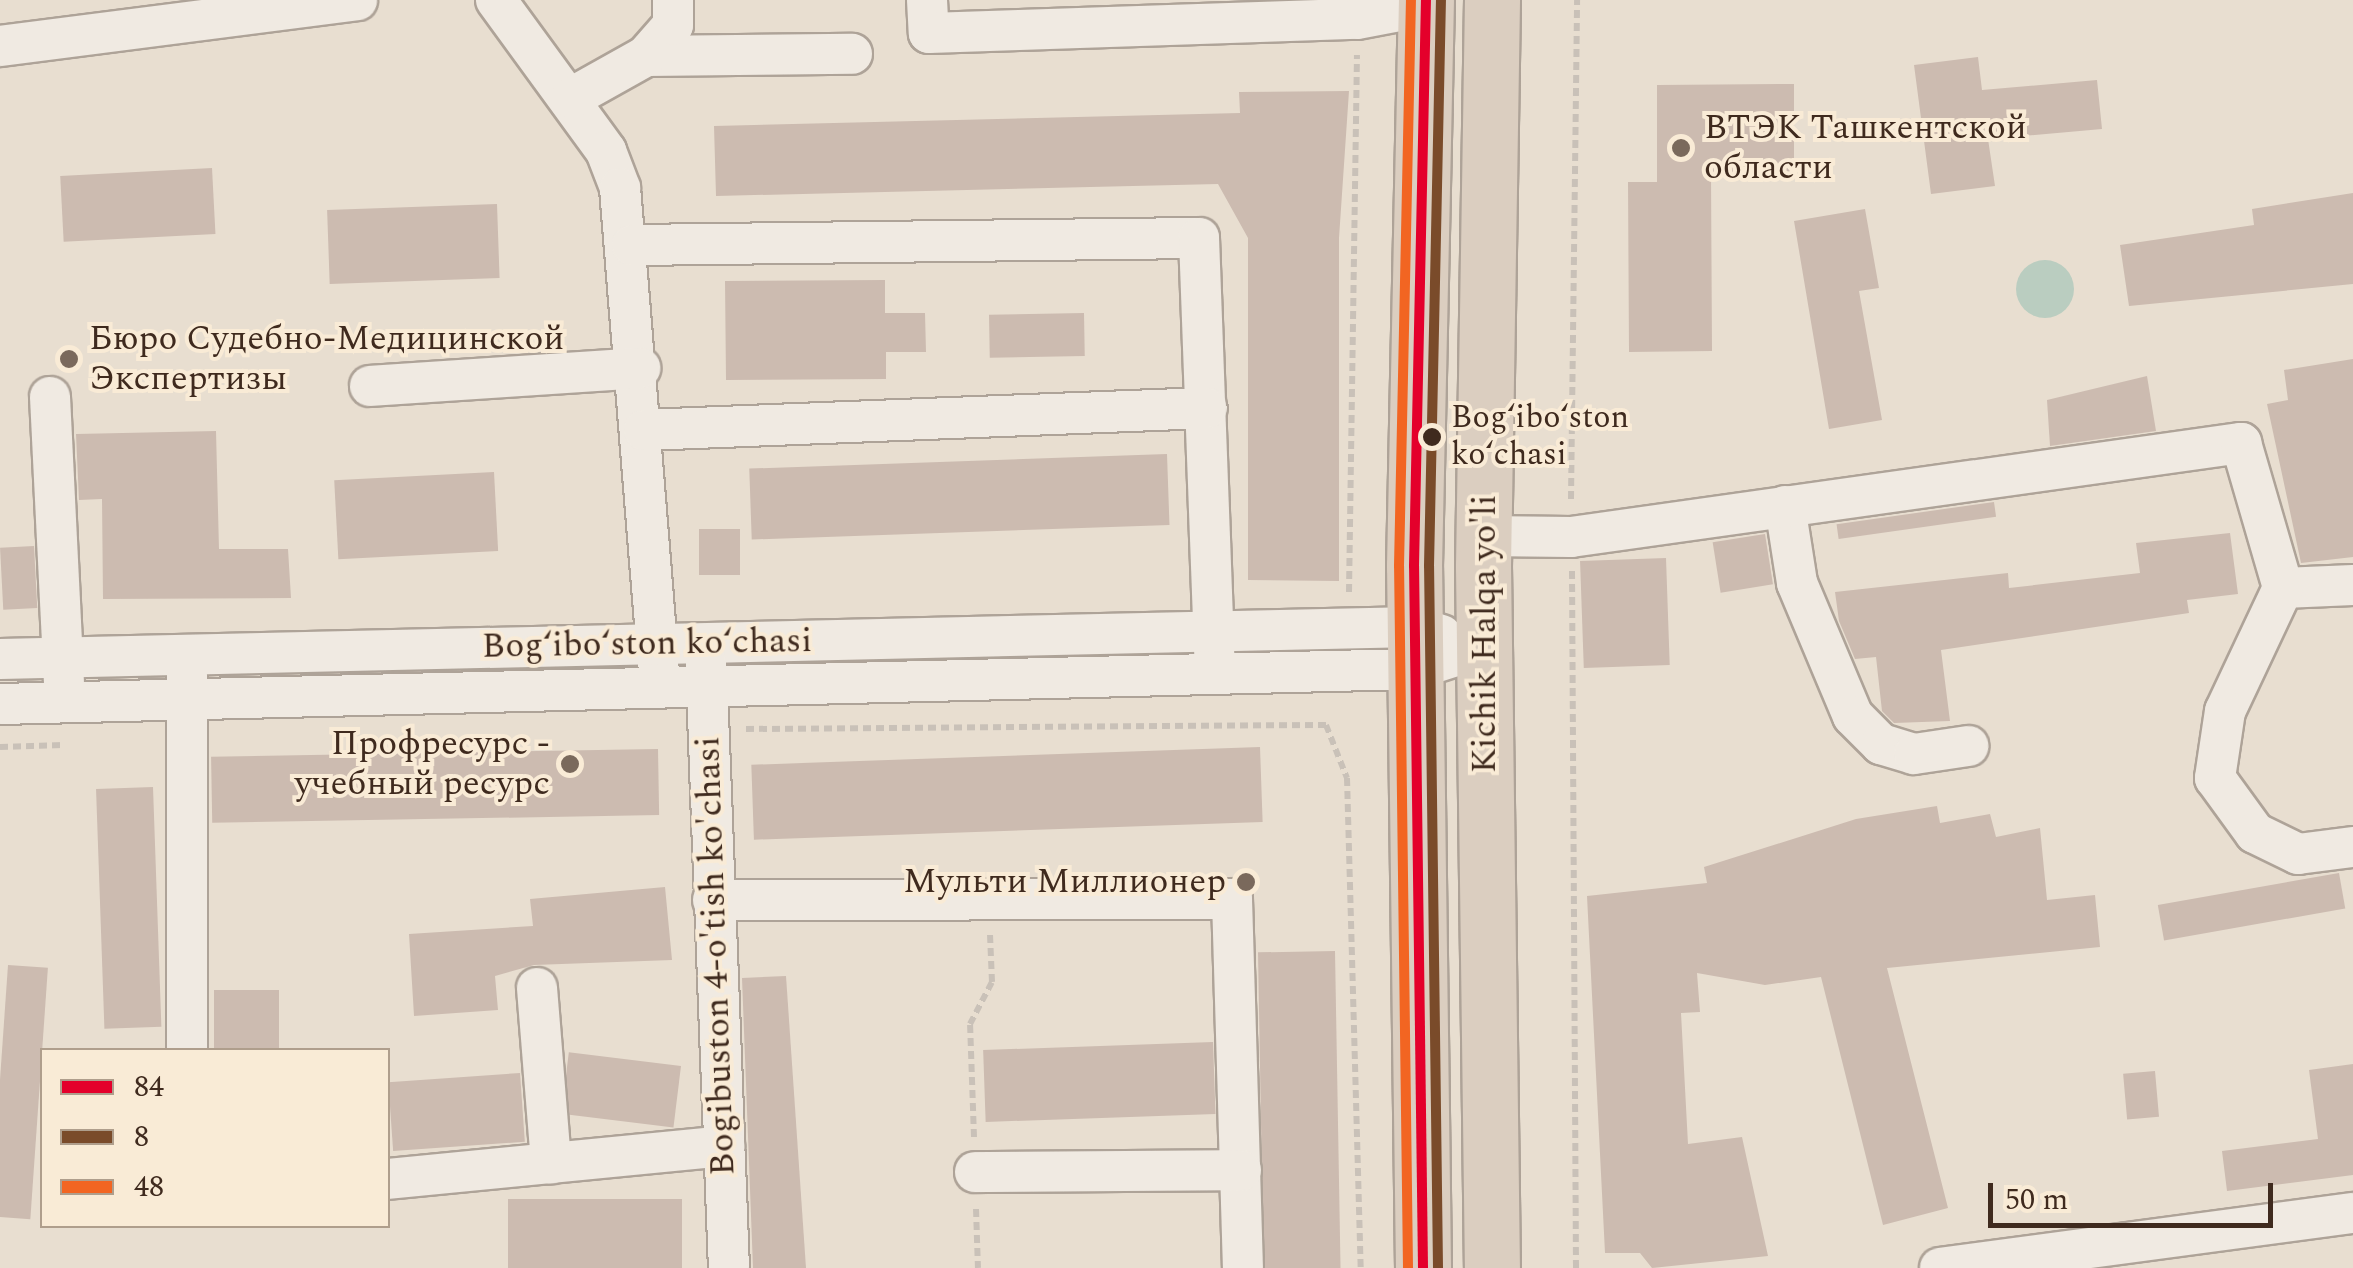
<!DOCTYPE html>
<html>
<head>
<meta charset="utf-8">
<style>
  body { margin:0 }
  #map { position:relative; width:2353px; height:1268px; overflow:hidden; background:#e8ded0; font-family:Spectral,serif }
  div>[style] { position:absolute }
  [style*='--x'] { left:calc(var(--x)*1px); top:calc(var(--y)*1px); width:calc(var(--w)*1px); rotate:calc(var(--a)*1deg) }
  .water>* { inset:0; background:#bacdc0 }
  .round { border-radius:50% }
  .building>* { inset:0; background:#ccbbb0; transform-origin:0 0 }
  .path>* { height:6px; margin-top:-3px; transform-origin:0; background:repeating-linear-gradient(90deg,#c9c1b8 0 8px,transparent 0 13px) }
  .roads { filter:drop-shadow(2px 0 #aea398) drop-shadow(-2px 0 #aea398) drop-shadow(0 2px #aea398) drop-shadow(0 -2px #aea398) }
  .minor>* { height:40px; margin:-20px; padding:0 20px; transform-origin:20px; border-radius:20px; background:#f0eae2 }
  .highway>* { height:55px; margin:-27.5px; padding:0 27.5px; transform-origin:27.5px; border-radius:27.5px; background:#dbcec0 }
  .bus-1>* { height:10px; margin:-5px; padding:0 5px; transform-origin:5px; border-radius:5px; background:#e4002b }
  .bus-2>* { height:10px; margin:-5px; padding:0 5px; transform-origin:5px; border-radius:5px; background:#7a4b2a }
  .bus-3>* { height:10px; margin:-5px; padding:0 5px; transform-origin:5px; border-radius:5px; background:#f26522 }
  .dots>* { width:28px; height:28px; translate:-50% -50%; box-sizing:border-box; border:5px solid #f9ebd6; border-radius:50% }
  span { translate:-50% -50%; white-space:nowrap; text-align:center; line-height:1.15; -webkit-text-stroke:8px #f9ebd6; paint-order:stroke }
  .bus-label { font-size:32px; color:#3f2a1e }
  .left { translate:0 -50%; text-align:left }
  .poi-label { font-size:35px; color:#3f2a1e }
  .right { translate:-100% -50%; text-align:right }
  .street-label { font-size:35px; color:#3f2a1e }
  .legend { position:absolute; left:40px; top:1048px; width:350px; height:180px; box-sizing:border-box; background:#f9ebd6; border:2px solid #af9e8c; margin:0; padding:12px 18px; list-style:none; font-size:30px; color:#3f2a1e }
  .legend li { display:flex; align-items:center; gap:20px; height:50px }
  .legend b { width:50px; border:2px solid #af9e8c }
  .scale { position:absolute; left:1988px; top:1183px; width:285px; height:45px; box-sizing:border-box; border:5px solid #3f2a1e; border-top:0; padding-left:12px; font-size:30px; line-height:35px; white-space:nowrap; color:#3f2a1e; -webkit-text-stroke:8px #f9ebd6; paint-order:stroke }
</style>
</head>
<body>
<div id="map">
  <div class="water">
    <i class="round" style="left:2016px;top:260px;width:58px;height:58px"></i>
  </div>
  <div class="building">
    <i style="clip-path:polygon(1978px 57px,1982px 90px,2097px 80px,2102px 129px,1988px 139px,1995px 186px,1931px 194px,1914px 65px)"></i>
    <i style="clip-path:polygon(1794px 84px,1794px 173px,1711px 173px,1712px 351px,1629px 352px,1628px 182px,1657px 182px,1657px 85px)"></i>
    <i style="clip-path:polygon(1349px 91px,1339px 238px,1339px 581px,1248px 580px,1248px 238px,1218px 184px,716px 196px,714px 126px,1240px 113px,1239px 92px)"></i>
    <i style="left:212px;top:168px;width:66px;height:152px;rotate:87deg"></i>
    <i style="clip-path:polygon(2353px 193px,2353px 284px,2129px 306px,2120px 245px,2254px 225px,2252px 209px)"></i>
    <i style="left:497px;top:204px;width:74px;height:170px;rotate:88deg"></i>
    <i style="clip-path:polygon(1865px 209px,1879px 288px,1859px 291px,1882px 420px,1829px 429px,1794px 221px)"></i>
    <i style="clip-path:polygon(885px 280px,885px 313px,925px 313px,926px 352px,886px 352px,886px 379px,726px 380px,725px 281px)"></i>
    <i style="left:1084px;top:313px;width:43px;height:95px;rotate:89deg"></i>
    <i style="clip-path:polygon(2353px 359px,2353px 557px,2301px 563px,2267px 404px,2288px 400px,2284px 370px)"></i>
    <i style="clip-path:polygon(2147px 376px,2156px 431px,2050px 446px,2047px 400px)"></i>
    <i style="clip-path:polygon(216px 431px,219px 549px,288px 549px,291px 598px,103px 599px,102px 499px,79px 500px,76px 434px)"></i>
    <i style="left:1167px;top:454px;width:71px;height:418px;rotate:88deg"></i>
    <i style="left:494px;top:472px;width:79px;height:160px;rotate:87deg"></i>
    <i style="left:1994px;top:502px;width:15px;height:159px;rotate:82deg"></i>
    <i style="left:699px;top:529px;width:41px;height:46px"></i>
    <i style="clip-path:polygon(2230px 533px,2238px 594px,2187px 600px,2189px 613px,1941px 650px,1950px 721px,1894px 723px,1882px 711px,1876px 657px,1855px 659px,1839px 621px,1835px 592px,2008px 573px,2009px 588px,2140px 573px,2136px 543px)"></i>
    <i style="left:1765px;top:534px;width:51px;height:53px;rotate:81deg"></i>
    <i style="left:34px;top:546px;width:62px;height:34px;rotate:87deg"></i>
    <i style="left:1666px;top:558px;width:107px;height:86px;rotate:88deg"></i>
    <i style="left:1260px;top:747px;width:75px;height:509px;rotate:88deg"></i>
    <i style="left:658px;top:749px;width:66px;height:447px;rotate:89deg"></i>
    <i style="left:153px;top:787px;width:240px;height:57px;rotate:88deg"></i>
    <i style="clip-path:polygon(1937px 806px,1940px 823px,1990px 814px,1996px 837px,2040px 828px,2047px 900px,2095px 895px,2100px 947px,1887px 968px,1948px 1208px,1883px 1225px,1821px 977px,1765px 985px,1697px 973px,1700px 1012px,1681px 1013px,1688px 1144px,1742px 1137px,1768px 1256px,1652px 1268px,1640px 1253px,1605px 1253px,1587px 896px,1707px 883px,1704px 867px,1856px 819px)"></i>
    <i style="left:2339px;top:873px;width:36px;height:184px;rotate:80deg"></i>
    <i style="clip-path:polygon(665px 887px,672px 960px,534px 965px,495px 976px,498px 1010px,414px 1016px,409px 934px,533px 926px,530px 899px)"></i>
    <i style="left:1335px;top:951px;width:317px;height:77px;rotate:89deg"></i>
    <i style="left:8px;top:965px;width:40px;height:252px;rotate:4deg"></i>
    <i style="clip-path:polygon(786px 976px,806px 1268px,753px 1268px,742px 978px)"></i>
    <i style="left:214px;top:990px;width:65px;height:60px"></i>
    <i style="left:1213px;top:1042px;width:72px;height:230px;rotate:88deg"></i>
    <i style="clip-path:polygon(2353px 1064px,2353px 1175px,2227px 1191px,2222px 1151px,2318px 1139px,2309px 1070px)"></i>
    <i style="left:681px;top:1066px;width:62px;height:113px;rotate:97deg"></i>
    <i style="left:2155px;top:1071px;width:46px;height:32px;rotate:85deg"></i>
    <i style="left:520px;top:1073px;width:69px;height:132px;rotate:86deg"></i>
    <i style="left:508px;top:1199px;width:174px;height:69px"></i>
  </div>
  <div class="path">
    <i style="--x:1571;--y:499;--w:499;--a:-89.3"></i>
    <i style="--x:1572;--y:571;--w:697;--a:89.67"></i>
    <i style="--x:1349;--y:592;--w:537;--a:-89.15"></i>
    <i style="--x:746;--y:729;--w:580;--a:-0.4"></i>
    <i style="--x:1326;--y:725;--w:57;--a:68.4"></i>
    <i style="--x:1347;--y:778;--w:490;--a:88.4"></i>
    <i style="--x:0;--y:747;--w:63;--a:-1.8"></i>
    <i style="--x:974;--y:1137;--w:113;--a:-92"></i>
    <i style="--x:970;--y:1024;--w:47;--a:-62.4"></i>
    <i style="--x:992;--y:982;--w:48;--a:-92.4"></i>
    <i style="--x:976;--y:1209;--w:59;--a:88.1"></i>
  </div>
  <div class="roads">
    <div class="minor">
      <i style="--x:496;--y:0;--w:187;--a:53.9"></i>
      <i style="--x:606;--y:151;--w:40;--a:69"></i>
      <i style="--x:620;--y:188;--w:483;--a:85.4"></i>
      <i style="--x:927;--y:0;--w:33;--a:87"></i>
      <i style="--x:929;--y:33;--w:428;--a:-1.9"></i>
      <i style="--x:1357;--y:19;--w:70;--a:-10.7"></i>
      <i style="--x:0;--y:46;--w:360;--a:-7.3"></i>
      <i style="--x:646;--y:56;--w:206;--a:-0.6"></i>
      <i style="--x:571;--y:98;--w:86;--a:-29.2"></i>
      <i style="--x:646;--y:56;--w:41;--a:-48.9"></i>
      <i style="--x:673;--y:25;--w:25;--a:-90"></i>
      <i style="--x:632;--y:245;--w:567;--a:-0.71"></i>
      <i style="--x:1199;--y:238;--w:418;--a:87.9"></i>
      <i style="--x:370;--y:386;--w:271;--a:-3.8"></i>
      <i style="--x:50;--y:397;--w:286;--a:87.2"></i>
      <i style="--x:644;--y:430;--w:563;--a:-2.24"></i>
      <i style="--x:1785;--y:506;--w:78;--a:81.1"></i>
      <i style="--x:1797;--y:583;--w:144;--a:67.2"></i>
      <i style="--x:1853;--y:716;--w:40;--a:45"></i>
      <i style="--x:1881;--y:744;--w:34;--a:17"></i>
      <i style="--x:1914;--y:754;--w:55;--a:-8.4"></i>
      <i style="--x:1484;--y:536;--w:87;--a:0.7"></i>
      <i style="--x:1571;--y:537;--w:677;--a:-7.99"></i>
      <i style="--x:2241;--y:443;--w:151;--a:73.8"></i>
      <i style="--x:2283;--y:588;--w:70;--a:-2.5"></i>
      <i style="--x:2283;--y:588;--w:136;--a:115.2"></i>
      <i style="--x:2225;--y:711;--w:68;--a:98.5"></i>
      <i style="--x:2215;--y:778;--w:68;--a:54"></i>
      <i style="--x:2255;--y:833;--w:48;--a:26"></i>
      <i style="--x:2298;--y:854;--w:55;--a:-7.3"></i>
      <i style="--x:0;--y:659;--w:1415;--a:-1.3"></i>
      <i style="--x:1415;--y:627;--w:28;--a:17"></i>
      <i style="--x:706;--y:662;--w:606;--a:87.83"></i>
      <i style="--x:187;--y:675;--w:375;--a:90"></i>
      <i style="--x:0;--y:704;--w:1415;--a:-1.42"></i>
      <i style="--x:1415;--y:669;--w:72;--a:-17.7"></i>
      <i style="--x:713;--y:900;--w:519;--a:-0.11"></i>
      <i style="--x:1232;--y:899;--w:369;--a:88.3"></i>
      <i style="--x:537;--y:988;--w:176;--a:85.4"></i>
      <i style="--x:975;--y:1172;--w:266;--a:-0.4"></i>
      <i style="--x:388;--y:1179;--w:338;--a:-5.6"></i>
      <i style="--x:1940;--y:1268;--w:417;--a:-7.6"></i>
    </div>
    <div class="highway">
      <i style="--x:1492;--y:0;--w:566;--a:90.91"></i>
      <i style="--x:1483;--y:566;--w:702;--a:89.27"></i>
      <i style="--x:1423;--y:1268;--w:702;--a:-90.73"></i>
      <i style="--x:1414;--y:566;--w:566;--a:-88.79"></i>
    </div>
  </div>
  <div class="bus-1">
    <i style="--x:1423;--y:1268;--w:702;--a:-90.73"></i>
    <i style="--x:1414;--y:566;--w:566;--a:-88.79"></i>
  </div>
  <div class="bus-2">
    <i style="--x:1438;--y:1268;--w:702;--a:-90.73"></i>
    <i style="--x:1429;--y:566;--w:566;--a:-88.79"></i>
  </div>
  <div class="bus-3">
    <i style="--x:1408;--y:1268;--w:702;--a:-90.73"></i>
    <i style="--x:1399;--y:566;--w:566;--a:-88.79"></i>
  </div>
  <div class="dots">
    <i style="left:1681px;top:148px;background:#7a695c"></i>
    <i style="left:69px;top:359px;background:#7a695c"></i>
    <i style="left:1432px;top:437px;background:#3f2a1e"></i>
    <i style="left:570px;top:764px;background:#7a695c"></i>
    <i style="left:1246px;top:882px;background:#7a695c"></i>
  </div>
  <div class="bus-label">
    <span class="left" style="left:1451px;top:437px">Bogʻiboʻston<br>koʻchasi</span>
  </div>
  <div class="poi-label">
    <span class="left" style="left:1704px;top:148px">ВТЭК Ташкентской<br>области</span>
    <span class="left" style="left:89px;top:359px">Бюро Судебно-Медицинской<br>Экспертизы</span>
    <span class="right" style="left:550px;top:764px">Профресурс -<br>учебный ресурс</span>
    <span class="right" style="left:1226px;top:882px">Мульти Миллионер</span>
  </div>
  <div class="street-label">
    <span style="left:1485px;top:634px;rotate:-90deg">Kichik Halqa yo'li</span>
    <span style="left:647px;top:644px;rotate:-1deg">Bogʻiboʻston koʻchasi</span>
    <span style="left:716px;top:956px;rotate:-92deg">Bogibuston 4-o'tish ko'chasi</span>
  </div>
  <ul class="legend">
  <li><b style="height:12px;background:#e4002b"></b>84</li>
  <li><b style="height:12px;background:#7a4b2a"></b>8</li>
  <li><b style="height:12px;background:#f26522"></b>48</li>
  </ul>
  <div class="scale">50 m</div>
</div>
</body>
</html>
